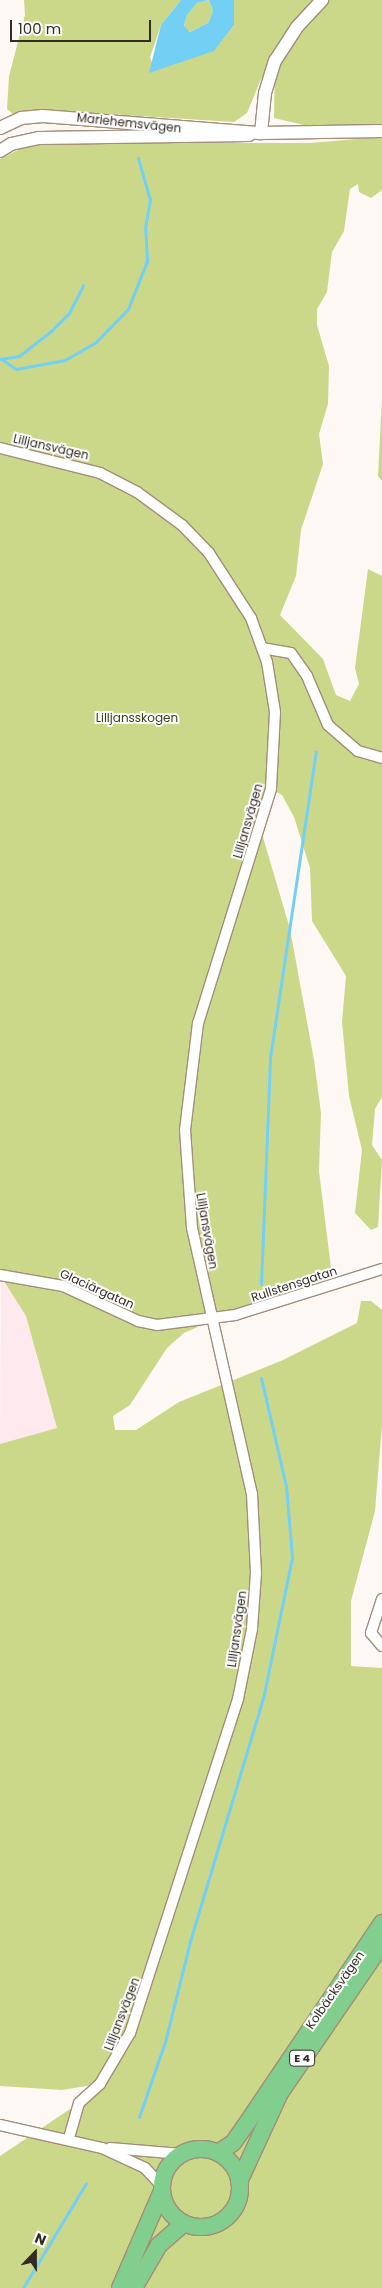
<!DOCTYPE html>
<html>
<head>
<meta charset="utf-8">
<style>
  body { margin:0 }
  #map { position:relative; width:382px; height:2288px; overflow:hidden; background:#fdf8f4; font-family:Poppins,sans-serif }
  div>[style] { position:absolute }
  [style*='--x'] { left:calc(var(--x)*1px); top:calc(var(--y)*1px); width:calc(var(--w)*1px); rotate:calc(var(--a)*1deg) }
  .education>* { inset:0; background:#fee9ef }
  .green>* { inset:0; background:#cbd88a }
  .water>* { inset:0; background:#73cff3 }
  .stream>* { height:3px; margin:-1.5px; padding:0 1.5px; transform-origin:1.5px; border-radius:1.5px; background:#73cff3 }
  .roads { filter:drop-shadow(1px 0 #a38d78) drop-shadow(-1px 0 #a38d78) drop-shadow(0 1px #a38d78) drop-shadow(0 -1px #a38d78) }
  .minor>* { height:10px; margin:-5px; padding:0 5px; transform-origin:5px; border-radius:5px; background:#fff }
  .tertiary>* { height:12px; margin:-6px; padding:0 6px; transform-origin:6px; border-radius:6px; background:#fff }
  .trunk>* { height:16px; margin:-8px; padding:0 8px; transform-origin:8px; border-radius:8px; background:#82ce8e }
  .trunk>.ring { margin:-8px; padding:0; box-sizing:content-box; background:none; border:16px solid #82ce8e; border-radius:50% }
  span { translate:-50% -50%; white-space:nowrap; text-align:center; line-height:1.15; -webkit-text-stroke:4px #fff; paint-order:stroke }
  .shield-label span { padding:1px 4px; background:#fff; border:1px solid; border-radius:4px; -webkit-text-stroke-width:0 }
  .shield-label { font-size:11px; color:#342b22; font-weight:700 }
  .street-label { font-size:12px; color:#342b22 }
  .park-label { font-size:12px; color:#393f15 }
  .north { position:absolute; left:10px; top:2228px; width:50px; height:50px; -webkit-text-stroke:4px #fff; paint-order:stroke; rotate:22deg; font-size:14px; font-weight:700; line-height:20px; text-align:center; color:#342b22 }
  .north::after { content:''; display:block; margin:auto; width:18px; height:22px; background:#342b22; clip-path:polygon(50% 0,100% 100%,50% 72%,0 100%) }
  .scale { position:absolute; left:10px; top:20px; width:141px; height:22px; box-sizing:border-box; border:2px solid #342b22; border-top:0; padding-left:6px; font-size:15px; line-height:18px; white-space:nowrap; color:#342b22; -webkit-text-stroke:4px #fff; paint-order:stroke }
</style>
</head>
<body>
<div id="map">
  <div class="education">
    <i style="clip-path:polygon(1px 1275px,26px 1316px,58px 1429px,0 1444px)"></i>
  </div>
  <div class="green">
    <i style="clip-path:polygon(24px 0,181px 0,161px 25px,150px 57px,154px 68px,216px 48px,234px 25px,234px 0,382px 0,382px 124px,308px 126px,274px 118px,275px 62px,261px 79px,247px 113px,234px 122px,44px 110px,13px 114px,7px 109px,9px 76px,25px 15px)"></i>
    <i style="clip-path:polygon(209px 0,213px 11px,208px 23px,190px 32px,184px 27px,187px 15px,197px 3px)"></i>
    <i style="clip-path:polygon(382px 137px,382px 190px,371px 198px,359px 192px,358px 184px,350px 189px,344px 231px,332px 252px,327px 292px,317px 309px,317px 325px,329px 366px,328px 404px,319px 434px,323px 464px,301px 530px,296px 576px,280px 615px,323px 659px,336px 695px,350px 701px,359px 684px,355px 668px,368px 569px,382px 576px,382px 1097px,375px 1109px,372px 1145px,382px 1160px,378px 1227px,371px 1230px,355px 1213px,362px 1150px,349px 1096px,342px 1022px,346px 976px,312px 921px,310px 868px,294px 817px,282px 795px,271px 789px,260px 827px,290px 929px,314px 1060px,321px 1113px,319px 1171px,333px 1284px,213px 1320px,184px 1333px,167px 1348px,130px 1405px,113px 1416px,115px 1430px,136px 1430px,179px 1402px,283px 1360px,357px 1323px,361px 1301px,371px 1301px,382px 1310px,382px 1425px,375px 1511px,351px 1601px,351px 1666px,382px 1668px,382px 2288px,0 2288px,0 2156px,79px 2103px,99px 2084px,62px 2090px,0 2086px,0 1444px,57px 1428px,26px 1316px,0 1275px,0 159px,32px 143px,309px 143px)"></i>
    <i style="clip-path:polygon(382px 398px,382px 481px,378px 476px)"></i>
  </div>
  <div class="water">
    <i style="clip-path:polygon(evenodd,181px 0,234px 0,234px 25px,214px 51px,149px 73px,161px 25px,181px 0,209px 0,213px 11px,208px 23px,190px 32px,184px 26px,187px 15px,197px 3px,209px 0)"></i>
  </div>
  <div class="stream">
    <i style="--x:0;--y:359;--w:19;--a:-9"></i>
    <i style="--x:19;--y:356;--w:41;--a:-38"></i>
    <i style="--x:51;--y:331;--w:25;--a:-45"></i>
    <i style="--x:69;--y:313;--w:31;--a:-63"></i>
    <i style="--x:3;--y:360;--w:16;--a:35"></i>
    <i style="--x:16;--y:369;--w:50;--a:-10.4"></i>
    <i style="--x:65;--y:360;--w:34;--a:-30"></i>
    <i style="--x:95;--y:343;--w:47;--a:-45.9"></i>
    <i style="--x:128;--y:309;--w:52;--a:-68.4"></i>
    <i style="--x:147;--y:261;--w:33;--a:-93"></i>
    <i style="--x:145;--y:228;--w:28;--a:-80"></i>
    <i style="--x:150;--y:200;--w:44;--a:-105.9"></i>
    <i style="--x:261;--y:1284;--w:226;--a:-87.7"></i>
    <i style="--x:270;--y:1058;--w:310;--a:-81.5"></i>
    <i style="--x:139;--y:2117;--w:79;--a:-70.9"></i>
    <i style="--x:165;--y:2042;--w:107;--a:-76"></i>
    <i style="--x:191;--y:1938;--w:255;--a:-73.3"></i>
    <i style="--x:264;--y:1694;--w:140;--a:-78.4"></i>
    <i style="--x:292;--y:1557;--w:71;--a:-94.8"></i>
    <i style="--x:286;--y:1486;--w:111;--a:-103"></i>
    <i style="--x:23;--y:2288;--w:122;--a:-59"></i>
  </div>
  <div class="roads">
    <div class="minor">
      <i style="--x:0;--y:448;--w:103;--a:14"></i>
      <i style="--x:100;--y:473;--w:42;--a:27.2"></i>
      <i style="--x:137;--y:492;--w:56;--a:36.3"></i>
      <i style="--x:182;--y:525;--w:39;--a:46"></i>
      <i style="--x:209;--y:553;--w:77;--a:57.1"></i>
      <i style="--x:251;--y:618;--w:47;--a:70"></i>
      <i style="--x:267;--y:662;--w:51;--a:80.9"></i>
      <i style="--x:275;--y:712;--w:77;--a:93"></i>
      <i style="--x:271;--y:789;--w:245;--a:107.3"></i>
      <i style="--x:198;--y:1023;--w:108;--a:96.9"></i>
      <i style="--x:185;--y:1130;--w:98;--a:85.9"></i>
      <i style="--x:192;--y:1228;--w:273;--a:77.3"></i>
      <i style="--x:252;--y:1494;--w:79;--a:87.1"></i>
      <i style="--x:256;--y:1573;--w:56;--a:94.1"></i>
      <i style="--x:252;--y:1629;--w:71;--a:101.3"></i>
      <i style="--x:238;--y:1699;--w:351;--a:107.9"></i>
      <i style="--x:130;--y:2033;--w:59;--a:120.5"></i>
      <i style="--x:100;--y:2084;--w:28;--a:138"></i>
      <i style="--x:79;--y:2103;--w:36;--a:106"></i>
      <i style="--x:262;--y:648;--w:29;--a:10"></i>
      <i style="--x:291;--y:653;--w:28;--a:55"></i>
      <i style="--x:307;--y:676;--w:53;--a:66.8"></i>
      <i style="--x:328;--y:725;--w:40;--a:41"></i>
      <i style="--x:358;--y:751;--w:25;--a:16"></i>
      <i style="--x:0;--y:1275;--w:64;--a:9.9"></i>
      <i style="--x:63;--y:1286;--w:83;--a:25"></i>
      <i style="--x:138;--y:1321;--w:19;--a:12"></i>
      <i style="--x:157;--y:1325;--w:79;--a:-7.3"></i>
      <i style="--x:235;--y:1315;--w:154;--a:-17.4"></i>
      <i style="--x:382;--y:1599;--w:36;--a:108"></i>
      <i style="--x:371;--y:1633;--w:17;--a:50"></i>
      <i style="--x:0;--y:2125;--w:105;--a:12.7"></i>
      <i style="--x:102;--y:2148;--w:47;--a:24.9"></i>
      <i style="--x:145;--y:2168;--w:25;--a:47"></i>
      <i style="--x:110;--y:2148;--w:72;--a:4.8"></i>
    </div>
    <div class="tertiary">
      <i style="--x:0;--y:128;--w:23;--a:-25"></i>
      <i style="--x:21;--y:118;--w:22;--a:-5"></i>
      <i style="--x:43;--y:116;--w:219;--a:4.5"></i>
      <i style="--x:261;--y:133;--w:121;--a:-0.9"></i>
      <i style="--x:261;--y:133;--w:40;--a:-84.3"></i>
      <i style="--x:265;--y:93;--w:34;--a:-73"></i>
      <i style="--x:275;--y:61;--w:40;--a:-57.1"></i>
      <i style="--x:297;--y:27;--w:37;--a:-47"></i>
      <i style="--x:0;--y:151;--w:13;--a:-32"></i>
      <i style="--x:11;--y:144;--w:29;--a:-12"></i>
      <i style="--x:39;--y:138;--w:210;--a:-0.8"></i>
    </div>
    <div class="trunk">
      <i class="ring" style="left:162px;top:2149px;width:62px;height:62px"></i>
      <i style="--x:218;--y:2153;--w:18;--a:-34"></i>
      <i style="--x:233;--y:2143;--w:21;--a:-55"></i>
      <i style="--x:245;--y:2126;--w:245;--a:-56"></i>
      <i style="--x:239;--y:2182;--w:98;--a:-65.3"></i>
      <i style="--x:280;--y:2093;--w:181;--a:-55.6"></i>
      <i style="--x:120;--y:2288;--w:106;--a:-66.6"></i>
      <i style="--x:134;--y:2288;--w:50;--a:-59.8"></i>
      <i style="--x:159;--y:2245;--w:33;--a:-41"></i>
    </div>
  </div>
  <div class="shield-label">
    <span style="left:302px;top:2058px">E 4</span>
  </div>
  <div class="street-label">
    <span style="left:129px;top:123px;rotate:6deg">Mariehemsvägen</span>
    <span style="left:51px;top:447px;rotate:13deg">Lilljansvägen</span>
    <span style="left:248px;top:821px;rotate:-74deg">Lilljansvägen</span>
    <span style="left:207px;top:1231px;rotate:80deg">Lilljansvägen</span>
    <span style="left:294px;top:1284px;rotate:-18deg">Rullstensgatan</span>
    <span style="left:97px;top:1289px;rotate:24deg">Glaciärgatan</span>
    <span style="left:237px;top:1629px;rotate:-82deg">Lilljansvägen</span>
    <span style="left:335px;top:1990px;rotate:-55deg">Kolbäcksvägen</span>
    <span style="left:122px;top:2014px;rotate:-69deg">Lilljansvägen</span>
  </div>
  <div class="park-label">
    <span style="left:137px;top:718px">Lilljansskogen</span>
  </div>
  <div class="north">N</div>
  <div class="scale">100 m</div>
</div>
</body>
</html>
